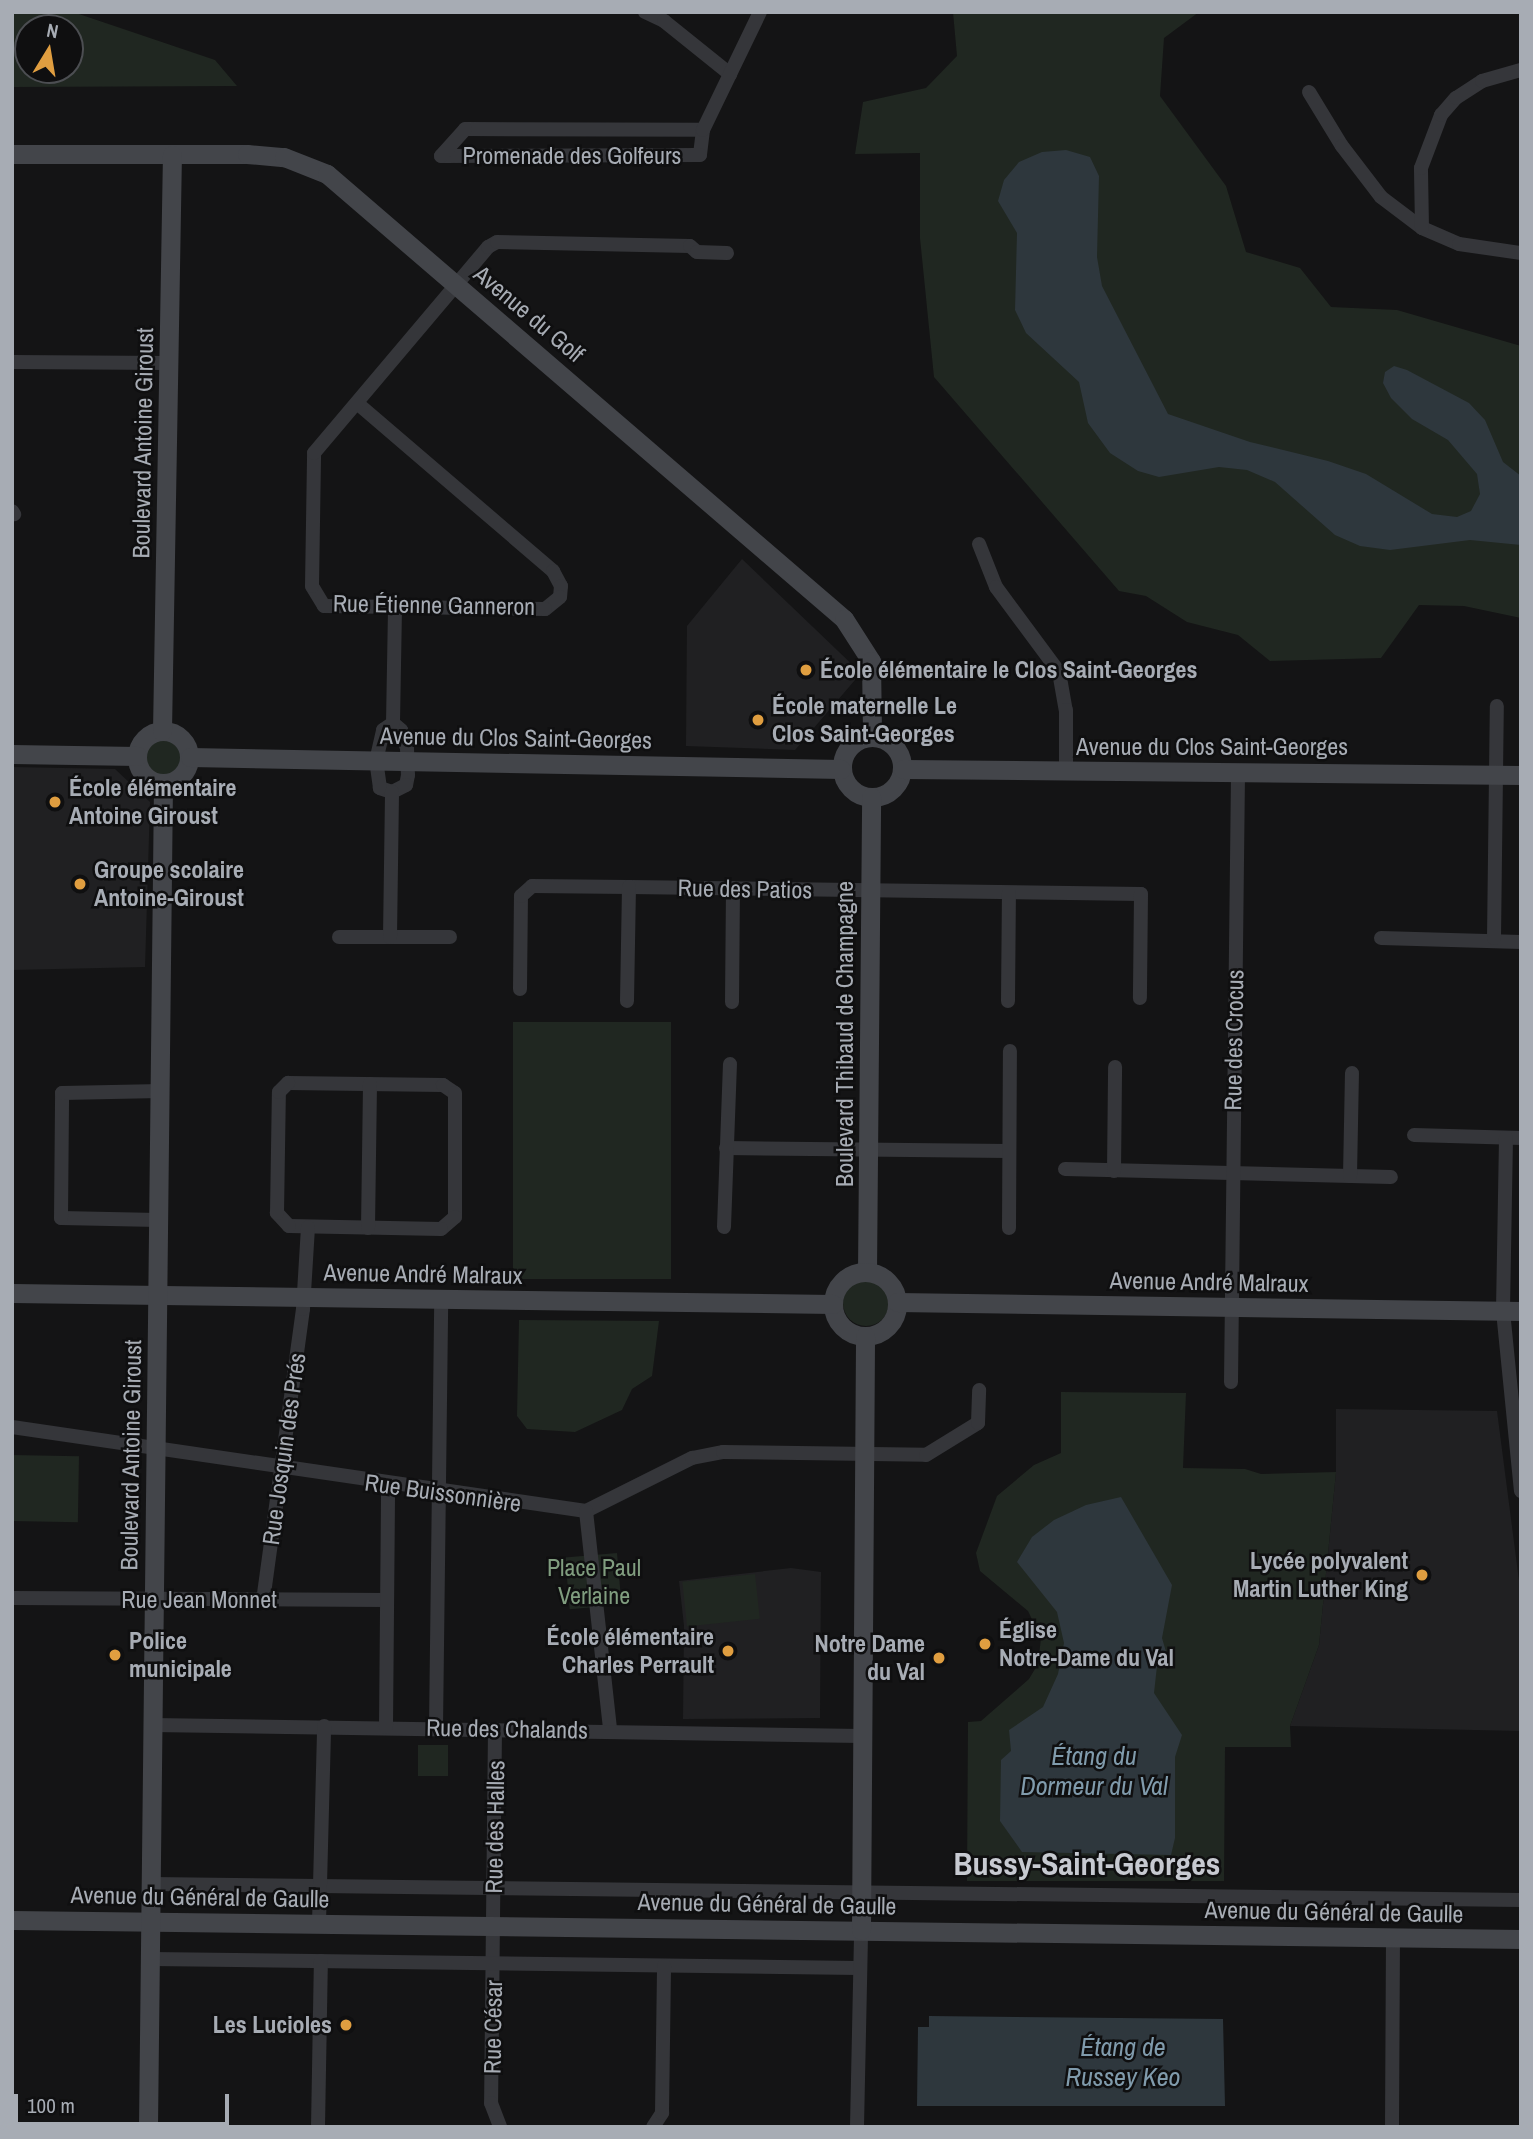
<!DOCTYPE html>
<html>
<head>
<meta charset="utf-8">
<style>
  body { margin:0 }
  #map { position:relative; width:1533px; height:2139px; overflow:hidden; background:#141415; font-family:"Archivo Narrow",sans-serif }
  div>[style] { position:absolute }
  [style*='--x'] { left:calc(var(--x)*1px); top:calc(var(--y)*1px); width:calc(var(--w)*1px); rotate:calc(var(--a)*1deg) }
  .built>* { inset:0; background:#202022 }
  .green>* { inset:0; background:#202721; transform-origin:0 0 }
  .round { border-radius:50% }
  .water>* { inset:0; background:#2e373d }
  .street>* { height:14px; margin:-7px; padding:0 7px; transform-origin:7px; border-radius:7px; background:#35363a }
  .secondary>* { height:19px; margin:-9.5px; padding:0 9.5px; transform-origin:9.5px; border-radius:9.5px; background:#43454a }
  .secondary>.ring { margin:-9.5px; padding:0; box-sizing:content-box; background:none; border:19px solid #43454a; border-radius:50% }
  .dots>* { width:19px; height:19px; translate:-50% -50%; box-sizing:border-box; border:4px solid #0f0f10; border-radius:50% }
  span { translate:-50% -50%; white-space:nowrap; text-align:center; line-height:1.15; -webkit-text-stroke:5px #0f0f10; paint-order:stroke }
  .street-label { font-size:24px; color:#a7acb4 }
  .poi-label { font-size:24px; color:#a7acb4; font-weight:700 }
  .left { translate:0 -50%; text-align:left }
  .right { translate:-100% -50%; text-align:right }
  .park-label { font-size:24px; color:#809d7f }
  .water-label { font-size:26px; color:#809bac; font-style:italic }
  .district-label { font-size:32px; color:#c7cad1; font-weight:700 }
  .frame { position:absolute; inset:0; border:14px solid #a7acb4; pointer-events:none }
  .north { position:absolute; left:14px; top:14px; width:70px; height:70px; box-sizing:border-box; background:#0f0f10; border:2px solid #4c4e52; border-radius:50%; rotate:11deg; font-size:19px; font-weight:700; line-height:28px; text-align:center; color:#a7acb4 }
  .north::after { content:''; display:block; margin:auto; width:24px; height:32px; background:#e09e40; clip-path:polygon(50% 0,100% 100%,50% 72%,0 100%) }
  .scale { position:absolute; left:14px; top:2094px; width:215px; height:32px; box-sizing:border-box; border:4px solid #a7acb4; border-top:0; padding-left:9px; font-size:21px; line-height:24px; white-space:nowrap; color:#a7acb4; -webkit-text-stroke:5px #0f0f10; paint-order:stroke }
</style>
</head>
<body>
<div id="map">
  <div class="built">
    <i style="clip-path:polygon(742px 559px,861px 673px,795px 750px,686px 746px,687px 626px)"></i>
    <i style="clip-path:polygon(12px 767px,115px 769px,150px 802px,145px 967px,12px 970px)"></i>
    <i style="clip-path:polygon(1336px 1409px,1497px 1411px,1521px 1596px,1521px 1731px,1290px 1726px,1319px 1645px,1336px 1472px)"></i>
    <i style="clip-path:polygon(791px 1568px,821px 1572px,820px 1718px,683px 1719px,684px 1626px,679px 1581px)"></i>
  </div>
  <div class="green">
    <i style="clip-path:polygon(evenodd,12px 12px,73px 12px,215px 60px,237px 86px,12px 87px,12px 12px,70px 28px,70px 70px,28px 70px,28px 28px,70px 28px)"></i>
    <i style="clip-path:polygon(953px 12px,1199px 12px,1164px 38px,1160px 96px,1226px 186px,1246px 252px,1300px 268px,1331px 307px,1397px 310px,1521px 346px,1521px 618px,1464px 606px,1419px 605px,1381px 658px,1270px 661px,1238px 635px,1187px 622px,1146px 596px,1119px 591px,934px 377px,920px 238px,920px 153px,855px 154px,863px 102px,926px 88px,957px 56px)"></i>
    <i class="round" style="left:146px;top:740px;width:36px;height:36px"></i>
    <i style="left:513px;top:1022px;width:158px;height:257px"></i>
    <i class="round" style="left:843px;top:1280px;width:46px;height:46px"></i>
    <i style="clip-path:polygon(519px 1320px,659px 1321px,652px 1376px,632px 1389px,622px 1410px,575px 1432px,527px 1429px,517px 1416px)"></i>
    <i style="clip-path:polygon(1061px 1392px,1186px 1393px,1183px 1468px,1245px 1469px,1261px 1474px,1336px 1472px,1319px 1645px,1290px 1726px,1291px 1747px,1225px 1747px,1224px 1881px,967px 1881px,968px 1722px,981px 1721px,1029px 1679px,1038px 1664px,1041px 1638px,1028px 1611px,980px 1571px,976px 1553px,997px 1496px,1034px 1465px,1061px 1453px)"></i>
    <i style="left:12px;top:1455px;width:67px;height:66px;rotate:1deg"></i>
    <i style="left:617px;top:1553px;width:52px;height:52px;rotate:85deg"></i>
    <i style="left:755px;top:1574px;width:45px;height:73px;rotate:84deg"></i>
    <i style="left:418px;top:1745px;width:30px;height:31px"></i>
  </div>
  <div class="water">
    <i style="clip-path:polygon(1066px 150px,1090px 157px,1099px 176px,1097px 257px,1102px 286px,1168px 414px,1250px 442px,1328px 461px,1366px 474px,1432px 514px,1457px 517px,1471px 511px,1480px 494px,1477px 474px,1448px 440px,1412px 419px,1391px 398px,1383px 383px,1385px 372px,1394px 366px,1407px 370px,1469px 403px,1485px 420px,1503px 462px,1521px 476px,1521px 545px,1470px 540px,1390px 550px,1360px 546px,1335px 535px,1275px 482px,1247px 470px,1219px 467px,1159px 477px,1138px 471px,1110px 453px,1088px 423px,1079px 382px,1026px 333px,1015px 310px,1017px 233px,998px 201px,1004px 180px,1019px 162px,1042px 152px)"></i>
    <i style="clip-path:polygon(1121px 1497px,1172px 1585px,1162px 1638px,1167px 1655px,1157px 1666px,1154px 1693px,1182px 1735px,1175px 1757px,1175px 1838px,1171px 1855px,1022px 1852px,1000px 1821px,1001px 1760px,1011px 1751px,1009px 1730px,1043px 1707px,1058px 1674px,1064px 1643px,1057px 1612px,1017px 1562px,1032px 1537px,1054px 1520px,1086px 1505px)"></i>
    <i style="clip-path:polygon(929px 2016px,1223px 2019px,1225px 2106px,917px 2106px,918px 2027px,929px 2027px)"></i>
  </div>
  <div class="street">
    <i style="--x:645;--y:12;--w:21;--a:25"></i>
    <i style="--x:664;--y:21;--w:85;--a:38.8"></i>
    <i style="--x:1309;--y:92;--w:63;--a:58.6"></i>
    <i style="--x:1342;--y:146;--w:64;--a:52.6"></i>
    <i style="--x:1381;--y:197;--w:51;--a:37.1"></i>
    <i style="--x:1422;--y:228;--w:40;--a:23.4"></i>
    <i style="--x:1459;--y:244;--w:63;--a:8.3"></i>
    <i style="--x:465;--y:129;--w:238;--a:0.2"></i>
    <i style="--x:703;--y:130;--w:25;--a:97"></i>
    <i style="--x:700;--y:155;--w:259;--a:179.8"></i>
    <i style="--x:441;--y:156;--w:36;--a:-48"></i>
    <i style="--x:703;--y:130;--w:131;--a:-64.2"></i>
    <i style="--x:1422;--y:228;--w:60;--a:-91"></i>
    <i style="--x:1421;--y:168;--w:57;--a:-69.3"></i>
    <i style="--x:1441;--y:115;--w:23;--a:-49"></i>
    <i style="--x:1456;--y:98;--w:31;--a:-33"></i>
    <i style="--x:1482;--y:81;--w:41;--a:-15.8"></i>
    <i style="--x:12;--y:362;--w:156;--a:0.4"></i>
    <i style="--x:357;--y:403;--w:258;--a:40.6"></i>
    <i style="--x:553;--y:571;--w:17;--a:62"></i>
    <i style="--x:561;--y:586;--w:11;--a:95"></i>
    <i style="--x:560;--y:597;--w:19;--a:141"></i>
    <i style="--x:545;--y:609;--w:221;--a:-179.2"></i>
    <i style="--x:324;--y:606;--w:23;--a:-121"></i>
    <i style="--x:312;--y:586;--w:133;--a:-89.1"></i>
    <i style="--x:314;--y:453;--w:270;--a:-49.8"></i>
    <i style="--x:488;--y:247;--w:10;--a:-29"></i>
    <i style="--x:497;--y:242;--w:193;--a:1.2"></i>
    <i style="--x:690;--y:246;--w:9;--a:41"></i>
    <i style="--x:697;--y:252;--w:30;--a:2"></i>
    <i style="--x:12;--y:511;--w:4;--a:56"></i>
    <i style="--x:979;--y:544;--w:46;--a:68.4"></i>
    <i style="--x:996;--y:587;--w:106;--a:53.5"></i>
    <i style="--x:1059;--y:672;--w:39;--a:80"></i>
    <i style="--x:1066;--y:710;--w:61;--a:90"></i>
    <i style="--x:393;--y:723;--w:11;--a:41"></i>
    <i style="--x:401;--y:730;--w:19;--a:72"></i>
    <i style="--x:407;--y:748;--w:27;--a:88"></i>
    <i style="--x:408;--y:775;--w:10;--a:101"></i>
    <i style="--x:406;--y:785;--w:16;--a:153"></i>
    <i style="--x:392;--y:792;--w:13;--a:-162"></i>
    <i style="--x:380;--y:788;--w:27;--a:-98"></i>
    <i style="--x:376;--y:761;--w:32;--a:-77"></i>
    <i style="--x:383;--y:730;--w:12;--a:-35"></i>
    <i style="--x:393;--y:723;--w:115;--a:-89"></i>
    <i style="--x:339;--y:937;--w:111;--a:0"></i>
    <i style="--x:390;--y:937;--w:145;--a:-89.2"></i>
    <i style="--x:1381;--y:938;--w:140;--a:1.6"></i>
    <i style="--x:1494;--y:938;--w:232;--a:-89.3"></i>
    <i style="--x:520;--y:989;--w:93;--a:-89.4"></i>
    <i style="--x:521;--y:896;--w:15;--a:-42"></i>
    <i style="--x:532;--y:886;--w:97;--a:0.6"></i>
    <i style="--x:629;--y:887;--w:512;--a:0.78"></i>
    <i style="--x:1141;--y:894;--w:104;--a:90.6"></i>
    <i style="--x:627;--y:1001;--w:114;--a:-89"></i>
    <i style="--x:1008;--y:1001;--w:108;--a:-89.5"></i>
    <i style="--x:732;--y:1002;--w:114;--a:-89.5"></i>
    <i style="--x:288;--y:1083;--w:155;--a:0.7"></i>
    <i style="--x:443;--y:1085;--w:14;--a:34"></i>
    <i style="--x:455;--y:1093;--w:124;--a:90"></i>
    <i style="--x:455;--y:1217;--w:18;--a:139"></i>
    <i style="--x:441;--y:1229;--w:152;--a:-178.9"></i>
    <i style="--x:289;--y:1226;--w:18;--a:-133"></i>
    <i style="--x:277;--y:1213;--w:121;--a:-89.1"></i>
    <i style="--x:279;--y:1092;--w:13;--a:-45"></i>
    <i style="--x:1414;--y:1135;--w:107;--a:1.6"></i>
    <i style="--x:1506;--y:1138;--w:173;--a:91"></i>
    <i style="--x:1503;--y:1311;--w:181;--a:84.3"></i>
    <i style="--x:726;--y:1148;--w:282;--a:0.6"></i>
    <i style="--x:1065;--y:1169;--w:326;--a:1.4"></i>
    <i style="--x:1114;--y:1171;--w:104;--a:-89.4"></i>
    <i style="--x:1350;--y:1176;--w:103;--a:-88.9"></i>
    <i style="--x:158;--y:1220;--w:97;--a:-178.8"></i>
    <i style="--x:61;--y:1218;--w:125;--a:-89.5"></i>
    <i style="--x:62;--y:1093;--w:99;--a:-1.2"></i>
    <i style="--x:724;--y:1227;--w:163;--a:-87.9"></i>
    <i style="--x:368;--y:1228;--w:144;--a:-89.2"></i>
    <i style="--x:1009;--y:1228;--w:177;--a:-89.7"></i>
    <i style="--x:1231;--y:1382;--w:610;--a:-89.34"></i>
    <i style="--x:12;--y:1427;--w:580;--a:8.33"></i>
    <i style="--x:586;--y:1511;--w:119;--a:-26.6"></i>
    <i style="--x:692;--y:1458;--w:32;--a:-11"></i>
    <i style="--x:723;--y:1452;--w:203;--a:0.8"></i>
    <i style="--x:926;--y:1455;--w:61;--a:-31.6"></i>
    <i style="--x:978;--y:1423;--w:33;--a:-88"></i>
    <i style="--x:586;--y:1511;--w:220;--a:83.7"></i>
    <i style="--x:12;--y:1598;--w:374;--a:0.3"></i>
    <i style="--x:263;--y:1601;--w:295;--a:-82.2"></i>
    <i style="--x:303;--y:1309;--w:82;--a:-86.5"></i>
    <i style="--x:152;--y:1725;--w:709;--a:0.89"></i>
    <i style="--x:386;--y:1727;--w:242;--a:-89.5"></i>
    <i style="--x:436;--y:1728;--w:429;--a:-89.3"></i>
    <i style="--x:495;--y:1729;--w:374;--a:90.6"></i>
    <i style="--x:491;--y:2103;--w:26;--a:69"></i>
    <i style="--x:152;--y:1884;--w:1369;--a:0.67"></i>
    <i style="--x:319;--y:1923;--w:197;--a:-88.5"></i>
    <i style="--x:151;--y:1959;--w:707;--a:0.73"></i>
    <i style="--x:318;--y:2127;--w:166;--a:-89"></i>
    <i style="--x:653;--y:2127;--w:17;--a:-57"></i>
    <i style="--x:662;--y:2113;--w:147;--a:-89.2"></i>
    <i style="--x:857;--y:2127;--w:197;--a:-88.8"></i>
    <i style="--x:1392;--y:2127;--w:190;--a:-89.7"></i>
  </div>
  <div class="secondary">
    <i style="--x:12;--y:154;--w:235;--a:0"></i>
    <i style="--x:247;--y:154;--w:37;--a:5"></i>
    <i style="--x:284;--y:157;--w:46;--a:21.6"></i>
    <i style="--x:327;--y:174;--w:682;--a:40.72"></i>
    <i style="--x:844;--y:619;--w:50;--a:57.3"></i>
    <i style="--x:871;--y:661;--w:75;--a:89.2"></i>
    <i class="ring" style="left:137px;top:731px;width:33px;height:33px"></i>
    <i style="--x:162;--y:731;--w:576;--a:-89.01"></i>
    <i class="ring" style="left:842px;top:737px;width:41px;height:41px"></i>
    <i style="--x:12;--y:754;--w:125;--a:0.9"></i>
    <i style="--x:190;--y:757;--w:651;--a:1.06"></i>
    <i style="--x:903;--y:769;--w:618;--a:0.56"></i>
    <i style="--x:867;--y:1272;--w:475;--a:-89.5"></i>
    <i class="ring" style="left:833px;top:1272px;width:45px;height:45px"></i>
    <i style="--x:12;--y:1293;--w:821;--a:0.77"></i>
    <i style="--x:897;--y:1302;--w:624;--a:0.83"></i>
    <i style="--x:12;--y:1920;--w:1509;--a:0.72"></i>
    <i style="--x:861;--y:1930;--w:594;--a:-89.61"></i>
    <i style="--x:148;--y:2127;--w:1344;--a:-89.36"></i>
  </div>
  <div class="dots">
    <i style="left:806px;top:670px;background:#e09e40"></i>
    <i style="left:758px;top:720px;background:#e09e40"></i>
    <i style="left:55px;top:802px;background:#e09e40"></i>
    <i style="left:80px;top:884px;background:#e09e40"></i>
    <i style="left:1422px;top:1575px;background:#e09e40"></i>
    <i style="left:985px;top:1644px;background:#e09e40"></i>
    <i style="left:728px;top:1651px;background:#e09e40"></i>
    <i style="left:115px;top:1655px;background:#e09e40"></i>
    <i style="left:939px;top:1658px;background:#e09e40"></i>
    <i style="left:346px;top:2025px;background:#e09e40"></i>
  </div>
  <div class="street-label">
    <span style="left:572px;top:156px">Promenade des Golfeurs</span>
    <span style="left:529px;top:314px;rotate:40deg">Avenue du Golf</span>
    <span style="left:143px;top:443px;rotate:-89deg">Boulevard Antoine Giroust</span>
    <span style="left:434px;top:605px;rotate:1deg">Rue Étienne Ganneron</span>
    <span style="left:516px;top:738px;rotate:1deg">Avenue du Clos Saint-Georges</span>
    <span style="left:1212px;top:747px">Avenue du Clos Saint-Georges</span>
    <span style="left:745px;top:889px;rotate:1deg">Rue des Patios</span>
    <span style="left:845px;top:1034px;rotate:-90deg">Boulevard Thibaud de Champagne</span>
    <span style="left:1234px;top:1040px;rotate:-89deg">Rue des Crocus</span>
    <span style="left:423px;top:1274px;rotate:1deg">Avenue André Malraux</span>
    <span style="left:1209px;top:1282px;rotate:1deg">Avenue André Malraux</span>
    <span style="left:284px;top:1449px;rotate:-82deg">Rue Josquin des Prés</span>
    <span style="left:131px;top:1455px;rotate:-89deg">Boulevard Antoine Giroust</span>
    <span style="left:443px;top:1493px;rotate:8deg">Rue Buissonnière</span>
    <span style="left:199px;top:1600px">Rue Jean Monnet</span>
    <span style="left:507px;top:1729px;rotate:1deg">Rue des Chalands</span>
    <span style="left:495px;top:1827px;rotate:-89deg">Rue des Halles</span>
    <span style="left:200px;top:1897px;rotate:1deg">Avenue du Général de Gaulle</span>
    <span style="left:767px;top:1904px;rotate:1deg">Avenue du Général de Gaulle</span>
    <span style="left:1334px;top:1912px;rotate:1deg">Avenue du Général de Gaulle</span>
    <span style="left:493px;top:2027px;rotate:-89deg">Rue César</span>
  </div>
  <div class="poi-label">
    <span class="left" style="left:820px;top:670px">École élémentaire le Clos Saint-Georges</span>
    <span class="left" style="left:772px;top:720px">École maternelle Le<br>Clos Saint-Georges</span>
    <span class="left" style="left:69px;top:802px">École élémentaire<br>Antoine Giroust</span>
    <span class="left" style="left:94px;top:884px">Groupe scolaire<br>Antoine-Giroust</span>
    <span class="right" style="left:1408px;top:1575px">Lycée polyvalent<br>Martin Luther King</span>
    <span class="left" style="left:999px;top:1644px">Église<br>Notre-Dame du Val</span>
    <span class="right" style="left:714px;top:1651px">École élémentaire<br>Charles Perrault</span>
    <span class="left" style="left:129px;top:1655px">Police<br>municipale</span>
    <span class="right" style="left:925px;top:1658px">Notre Dame<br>du Val</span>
    <span class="right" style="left:332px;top:2025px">Les Lucioles</span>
  </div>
  <div class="park-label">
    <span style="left:594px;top:1582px">Place Paul<br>Verlaine</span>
  </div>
  <div class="water-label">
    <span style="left:1094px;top:1771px">Étang du<br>Dormeur du Val</span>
    <span style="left:1123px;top:2062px">Étang de<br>Russey Keo</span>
  </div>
  <div class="district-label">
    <span style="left:1087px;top:1864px">Bussy-Saint-Georges</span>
  </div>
  <div class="frame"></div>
  <div class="north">N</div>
  <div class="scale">100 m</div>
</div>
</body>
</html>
